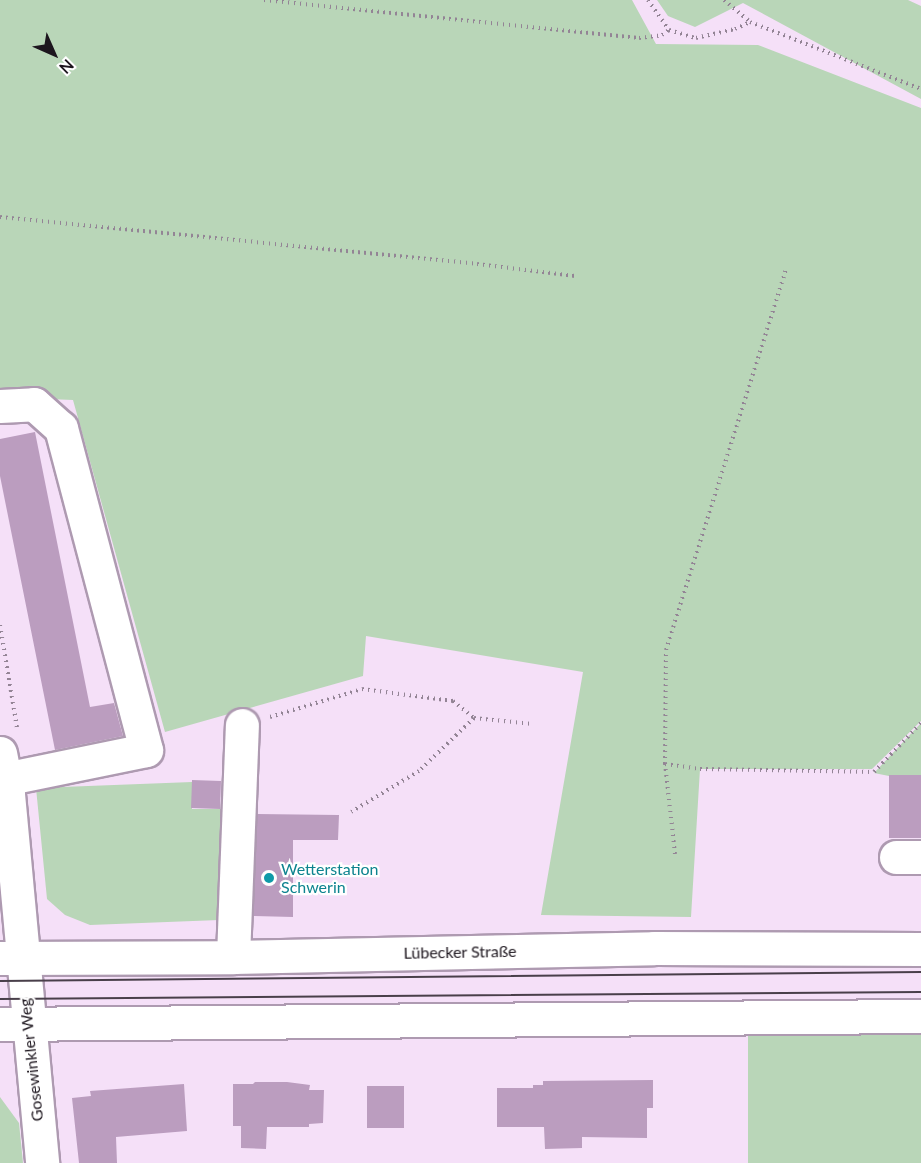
<!DOCTYPE html>
<html>
<head>
<meta charset="utf-8">
<style>
  body { margin:0 }
  #map { position:relative; width:921px; height:1163px; overflow:hidden; background:#f5e0f8; font-family:Lato,sans-serif }
  div>[style] { position:absolute }
  [style*='--x'] { left:calc(var(--x)*1px); top:calc(var(--y)*1px); width:calc(var(--w)*1px); rotate:calc(var(--a)*1deg) }
  .green>* { inset:0; background:#b9d6b8; transform-origin:0 0 }
  .building>* { inset:0; background:#bb9dbf; transform-origin:0 0 }
  .path>* { height:4px; margin-top:-2px; transform-origin:0; background:repeating-linear-gradient(90deg,#938495 0 1.5px,transparent 0 6px) }
  .roads { filter:drop-shadow(2px 0 #ae9ab1) drop-shadow(-2px 0 #ae9ab1) drop-shadow(0 2px #ae9ab1) drop-shadow(0 -2px #ae9ab1) }
  .minor>* { height:33px; margin:-16.5px; padding:0 16.5px; transform-origin:16.5px; border-radius:16.5px; background:#fff }
  .tram>* { height:1.5px; margin:-0.75px; padding:0 0.75px; transform-origin:0.75px; border-radius:0.75px; background:#493f4a }
  .dots>* { width:16px; height:16px; translate:-50% -50%; box-sizing:border-box; border:3px solid #fff; border-radius:50% }
  span { translate:-50% -50%; white-space:nowrap; text-align:center; line-height:1.15; -webkit-text-stroke:4.5px #fff; paint-order:stroke }
  .culture-label { font-size:16px; color:#0d838f }
  .left { translate:0 -50%; text-align:left }
  .street-label { font-size:16px; color:#1d161e }
  .north { position:absolute; left:24px; top:24px; width:60px; height:60px; -webkit-text-stroke:4px #fff; paint-order:stroke; rotate:135deg; font-size:16px; font-weight:700; line-height:24px; text-align:center; color:#1d161e }
  .north::after { content:''; display:block; margin:auto; width:21px; height:27px; background:#1d161e; clip-path:polygon(50% 0,100% 100%,50% 72%,0 100%) }
</style>
</head>
<body>
<div id="map">
  <div class="green">
    <i style="clip-path:polygon(0 0,632px 0,656px 44px,758px 45px,921px 108px,921px 721px,872px 769px,700px 769px,691px 917px,541px 915px,583px 672px,366px 636px,363px 676px,165px 732px,73px 400px,0 397px)"></i>
    <i style="clip-path:polygon(657px 0,908px 0,921px 6px,921px 99px,743px 3px,695px 27px,668px 16px)"></i>
    <i style="clip-path:polygon(921px 723px,921px 775px,889px 776px,874px 773px)"></i>
    <i style="clip-path:polygon(192px 782px,192px 809px,222px 809px,219px 920px,90px 925px,65px 915px,47px 899px,36px 788px)"></i>
    <i style="left:921px;top:1016px;width:147px;height:173px;rotate:90deg"></i>
    <i style="clip-path:polygon(0 1097px,19px 1123px,23px 1163px,0 1163px)"></i>
  </div>
  <div class="building">
    <i style="clip-path:polygon(35px 432px,90px 707px,114px 703px,123px 736px,55px 750px,0 476px,0 439px)"></i>
    <i style="left:921px;top:775px;width:63px;height:32px;rotate:90deg"></i>
    <i style="left:221px;top:781px;width:28px;height:29px;rotate:92deg"></i>
    <i style="clip-path:polygon(257px 814px,339px 815px,338px 840px,293px 840px,293px 917px,253px 916px)"></i>
    <i style="clip-path:polygon(653px 1080px,653px 1108px,647px 1108px,647px 1138px,582px 1137px,582px 1148px,545px 1149px,544px 1127px,497px 1127px,497px 1088px,533px 1088px,533px 1085px,543px 1085px,543px 1081px)"></i>
    <i style="clip-path:polygon(255px 1082px,287px 1082px,310px 1085px,309px 1090px,324px 1090px,323px 1123px,309px 1124px,309px 1127px,267px 1127px,266px 1149px,241px 1148px,241px 1126px,233px 1126px,233px 1084px,253px 1084px)"></i>
    <i style="clip-path:polygon(184px 1084px,187px 1131px,116px 1137px,117px 1163px,79px 1163px,72px 1098px,91px 1096px,90px 1091px)"></i>
    <i style="left:367px;top:1086px;width:37px;height:42px"></i>
  </div>
  <div class="path">
    <i style="--x:264;--y:0;--w:377;--a:5.8"></i>
    <i style="--x:639;--y:38;--w:23;--a:-7"></i>
    <i style="--x:662;--y:35;--w:9;--a:-36"></i>
    <i style="--x:648;--y:0;--w:37;--a:55"></i>
    <i style="--x:669;--y:30;--w:28;--a:17"></i>
    <i style="--x:696;--y:38;--w:40;--a:-13"></i>
    <i style="--x:735;--y:29;--w:17;--a:-25"></i>
    <i style="--x:724;--y:0;--w:34;--a:40"></i>
    <i style="--x:750;--y:22;--w:184;--a:21.4"></i>
    <i style="--x:0;--y:217;--w:479;--a:5.6"></i>
    <i style="--x:477;--y:264;--w:99;--a:7"></i>
    <i style="--x:0;--y:625;--w:104;--a:80.6"></i>
    <i style="--x:270;--y:717;--w:96;--a:-16.9"></i>
    <i style="--x:362;--y:689;--w:92;--a:7.5"></i>
    <i style="--x:453;--y:701;--w:27;--a:39"></i>
    <i style="--x:474;--y:718;--w:76;--a:136.1"></i>
    <i style="--x:419;--y:771;--w:79;--a:148.9"></i>
    <i style="--x:474;--y:718;--w:59;--a:5.8"></i>
    <i style="--x:665;--y:764;--w:35;--a:8"></i>
    <i style="--x:700;--y:769;--w:174;--a:1"></i>
    <i style="--x:874;--y:772;--w:68;--a:-46.2"></i>
    <i style="--x:675;--y:854;--w:91;--a:-96.3"></i>
    <i style="--x:665;--y:764;--w:114;--a:-89.5"></i>
    <i style="--x:666;--y:650;--w:399;--a:-72.5"></i>
  </div>
  <div class="roads">
    <div class="minor">
      <i style="--x:0;--y:406;--w:34;--a:-3"></i>
      <i style="--x:34;--y:404;--w:36;--a:42"></i>
      <i style="--x:61;--y:428;--w:333;--a:75.2"></i>
      <i style="--x:146;--y:750;--w:144;--a:168.4"></i>
      <i style="--x:0;--y:753;--w:42;--a:79"></i>
      <i style="--x:8;--y:794;--w:371;--a:84.7"></i>
      <i style="--x:896;--y:857;--w:25;--a:0"></i>
      <i style="--x:233;--y:957;--w:232;--a:-87.8"></i>
      <i style="--x:0;--y:958;--w:233;--a:-0.2"></i>
      <i style="--x:233;--y:957;--w:421;--a:-1.2"></i>
      <i style="--x:654;--y:948;--w:267;--a:0.2"></i>
      <i style="--x:0;--y:1024;--w:921;--a:-0.5"></i>
    </div>
  </div>
  <div class="tram">
    <i style="--x:0;--y:981;--w:921;--a:-0.56"></i>
    <i style="--x:0;--y:999;--w:921;--a:-0.44"></i>
  </div>
  <div class="dots">
    <i style="left:269px;top:878px;background:#0f9aa8"></i>
  </div>
  <div class="culture-label">
    <span class="left" style="left:281px;top:878px">Wetterstation<br>Schwerin</span>
  </div>
  <div class="street-label">
    <span style="left:460px;top:952px;rotate:-1deg">Lübecker Straße</span>
    <span style="left:31px;top:1060px;rotate:-96deg">Gosewinkler Weg</span>
  </div>
  <div class="north">N</div>
</div>
</body>
</html>
